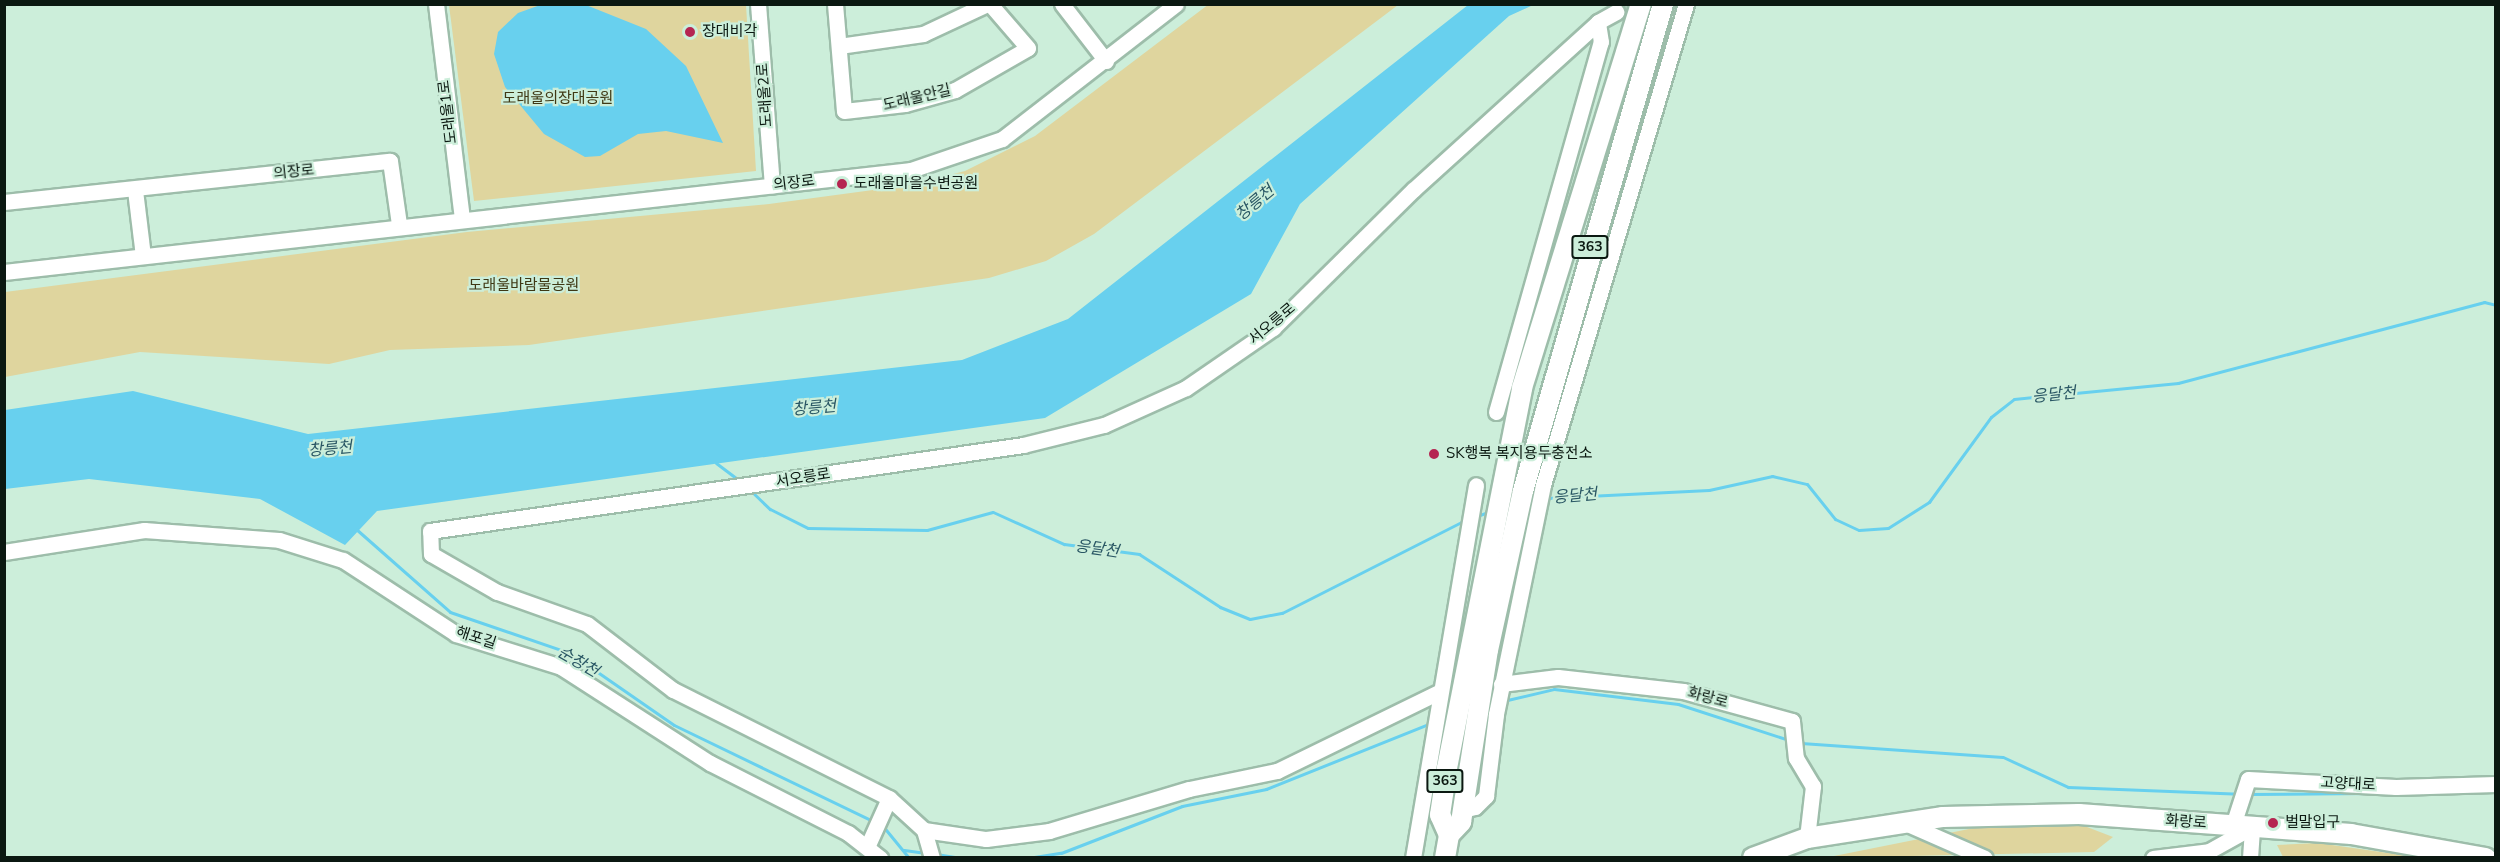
<!DOCTYPE html>
<html>
<head>
<meta charset="utf-8">
<style>
  body { margin:0 }
  #map { position:relative; width:2500px; height:862px; overflow:hidden; background:#cceeda; font-family:"Nunito Sans","Noto Sans KR",sans-serif }
  div>[style] { position:absolute }
  [style*='--x'] { left:calc(var(--x)*1px); top:calc(var(--y)*1px); width:calc(var(--w)*1px); rotate:calc(var(--a)*1deg) }
  .green>* { inset:0; background:#dfd59e }
  .water>* { inset:0; background:#68d0ee }
  .stream>* { height:3px; margin:-1.5px; padding:0 1.5px; transform-origin:1.5px; border-radius:1.5px; background:#68d0ee }
  .minor-tunnel>* { height:15px; margin-top:-7.5px; transform-origin:0; background:repeating-linear-gradient(90deg,#afcebc 0 15px,transparent 0 23px) }
  .roads { filter:drop-shadow(2px 0 #9dbdaa) drop-shadow(-2px 0 #9dbdaa) drop-shadow(0 2px #9dbdaa) drop-shadow(0 -2px #9dbdaa) }
  .minor>* { height:15px; margin:-7.5px; padding:0 7.5px; transform-origin:7.5px; border-radius:7.5px; background:#fff }
  .major>* { height:20px; margin:-10px; padding:0 10px; transform-origin:10px; border-radius:10px; background:#fff }
  .dots>* { width:16px; height:16px; translate:-50% -50%; box-sizing:border-box; border:3px solid #cceeda; border-radius:50% }
  span { translate:-50% -50%; white-space:nowrap; text-align:center; line-height:1.15; -webkit-text-stroke:4.5px #cceeda; paint-order:stroke }
  .shield-label span { padding:2px 4px; background:#cceeda; border:2px solid; border-radius:4px; -webkit-text-stroke-width:0 }
  .shield-label { font-size:14px; color:#0b1811; font-weight:700 }
  .poi-label { font-size:15px; color:#0b1811 }
  .left { translate:0 -50%; text-align:left }
  .street-label { font-size:15px; color:#0b1811 }
  .park-label { font-size:15px; color:#3f3814 }
  .water-label { font-size:16px; color:#295664; font-style:italic }
  .frame { position:absolute; inset:0; border:6px solid #0b1811; pointer-events:none }
</style>
</head>
<body>
<div id="map">
  <div class="green">
    <i style="clip-path:polygon(1209px 4px,1398px 5px,1094px 234px,1046px 261px,989px 278px,529px 345px,390px 350px,329px 364px,140px 352px,5px 377px,5px 292px,467px 232px,769px 204px,910px 185px,965px 171px,1035px 136px)"></i>
    <i style="clip-path:polygon(449px 5px,746px 5px,756px 171px,474px 201px)"></i>
    <i style="clip-path:polygon(2009px 821px,2074px 822px,2113px 837px,2094px 852px,1824px 858px)"></i>
    <i style="clip-path:polygon(2318px 843px,2409px 856px,2414px 857px,2283px 857px,2277px 845px)"></i>
  </div>
  <div class="water">
    <i style="clip-path:polygon(543px 4px,586px 5px,646px 29px,686px 66px,723px 143px,666px 131px,638px 134px,600px 156px,585px 157px,544px 134px,505px 87px,494px 54px,498px 32px,518px 13px)"></i>
    <i style="clip-path:polygon(1468px 5px,1533px 5px,1509px 16px,1300px 204px,1251px 294px,1045px 418px,377px 511px,345px 545px,260px 499px,89px 479px,5px 489px,5px 410px,133px 391px,308px 434px,962px 360px,1068px 319px)"></i>
  </div>
  <div class="stream">
    <i style="--x:716;--y:463;--w:30;--a:37"></i>
    <i style="--x:749;--y:489;--w:29;--a:44"></i>
    <i style="--x:770;--y:509;--w:42;--a:26.6"></i>
    <i style="--x:808;--y:528;--w:119;--a:1"></i>
    <i style="--x:927;--y:530;--w:68;--a:-15.3"></i>
    <i style="--x:993;--y:512;--w:78;--a:24.3"></i>
    <i style="--x:1064;--y:544;--w:76;--a:7.6"></i>
    <i style="--x:1139;--y:554;--w:97;--a:33.2"></i>
    <i style="--x:1220;--y:607;--w:32;--a:22"></i>
    <i style="--x:1250;--y:619;--w:33;--a:-11"></i>
    <i style="--x:1282;--y:613;--w:205;--a:-26.9"></i>
    <i style="--x:1547;--y:498;--w:162;--a:-2.8"></i>
    <i style="--x:1709;--y:490;--w:65;--a:-12.5"></i>
    <i style="--x:1772;--y:476;--w:36;--a:13"></i>
    <i style="--x:1807;--y:484;--w:45;--a:51.3"></i>
    <i style="--x:1835;--y:519;--w:26;--a:25"></i>
    <i style="--x:1859;--y:530;--w:29;--a:-4"></i>
    <i style="--x:1888;--y:528;--w:49;--a:-32.4"></i>
    <i style="--x:1929;--y:502;--w:105;--a:-53.9"></i>
    <i style="--x:1991;--y:417;--w:29;--a:-38"></i>
    <i style="--x:2014;--y:399;--w:165;--a:-5.6"></i>
    <i style="--x:2178;--y:383;--w:317;--a:-14.8"></i>
    <i style="--x:2484;--y:302;--w:12;--a:14"></i>
    <i style="--x:1477;--y:516;--w:15;--a:-20"></i>
    <i style="--x:356;--y:529;--w:125;--a:41.4"></i>
    <i style="--x:450;--y:612;--w:127;--a:18.9"></i>
    <i style="--x:570;--y:653;--w:126;--a:34.7"></i>
    <i style="--x:674;--y:725;--w:221;--a:25.8"></i>
    <i style="--x:1503;--y:701;--w:52;--a:-13.2"></i>
    <i style="--x:1554;--y:689;--w:125;--a:6.9"></i>
    <i style="--x:1678;--y:704;--w:117;--a:18"></i>
    <i style="--x:1801;--y:743;--w:202;--a:4"></i>
    <i style="--x:2003;--y:757;--w:72;--a:24.8"></i>
    <i style="--x:2068;--y:787;--w:171;--a:2.3"></i>
    <i style="--x:2249;--y:794;--w:119;--a:-0.5"></i>
    <i style="--x:2420;--y:794;--w:68;--a:-2.5"></i>
    <i style="--x:882;--y:825;--w:43;--a:50.7"></i>
    <i style="--x:904;--y:850;--w:22;--a:8"></i>
    <i style="--x:936;--y:854;--w:25;--a:9"></i>
    <i style="--x:1028;--y:858;--w:33;--a:-9"></i>
    <i style="--x:1061;--y:853;--w:130;--a:-21.2"></i>
    <i style="--x:1182;--y:806;--w:86;--a:-11.4"></i>
    <i style="--x:1266;--y:789;--w:178;--a:-21.8"></i>
  </div>
  <div class="minor-tunnel">
    <i style="--x:1616;--y:12;--w:66;--a:-6.9"></i>
    <i style="--x:1454;--y:646;--w:47;--a:6.1"></i>
  </div>
  <div class="roads">
    <div class="minor">
      <i style="--x:436;--y:4;--w:217;--a:83.1"></i>
      <i style="--x:758;--y:4;--w:182;--a:85.6"></i>
      <i style="--x:835;--y:4;--w:107;--a:85.2"></i>
      <i style="--x:844;--y:111;--w:61;--a:-6.5"></i>
      <i style="--x:905;--y:104;--w:52;--a:-15.6"></i>
      <i style="--x:955;--y:90;--w:84;--a:-29.9"></i>
      <i style="--x:1028;--y:48;--w:58;--a:-130.8"></i>
      <i style="--x:1062;--y:4;--w:72;--a:52.3"></i>
      <i style="--x:839;--y:46;--w:85;--a:-8.1"></i>
      <i style="--x:923;--y:34;--w:71;--a:-25.1"></i>
      <i style="--x:135;--y:190;--w:66;--a:83.1"></i>
      <i style="--x:4;--y:202;--w:388;--a:-6.1"></i>
      <i style="--x:390;--y:161;--w:64;--a:81.9"></i>
      <i style="--x:4;--y:272;--w:913;--a:-6.42"></i>
      <i style="--x:911;--y:170;--w:96;--a:-18.8"></i>
      <i style="--x:1002;--y:139;--w:220;--a:-37.8"></i>
      <i style="--x:1496;--y:412;--w:385;--a:-74.2"></i>
      <i style="--x:1601;--y:42;--w:20;--a:-99"></i>
      <i style="--x:4;--y:552;--w:142;--a:-8.9"></i>
      <i style="--x:144;--y:530;--w:135;--a:4.2"></i>
      <i style="--x:279;--y:540;--w:67;--a:17.4"></i>
      <i style="--x:343;--y:560;--w:135;--a:33.2"></i>
      <i style="--x:456;--y:634;--w:110;--a:17.4"></i>
      <i style="--x:561;--y:667;--w:177;--a:32.8"></i>
      <i style="--x:710;--y:763;--w:155;--a:26.9"></i>
      <i style="--x:848;--y:833;--w:41;--a:38"></i>
      <i style="--x:1501;--y:684;--w:57;--a:-7"></i>
      <i style="--x:1558;--y:677;--w:126;--a:6.4"></i>
      <i style="--x:1683;--y:691;--w:113;--a:15.4"></i>
      <i style="--x:1792;--y:721;--w:37;--a:84"></i>
      <i style="--x:1796;--y:758;--w:33;--a:59"></i>
      <i style="--x:1813;--y:786;--w:52;--a:96.6"></i>
      <i style="--x:1463;--y:810;--w:12;--a:-14"></i>
      <i style="--x:1475;--y:807;--w:16;--a:-45"></i>
      <i style="--x:1486;--y:796;--w:83;--a:-83"></i>
      <i style="--x:1496;--y:714;--w:234;--a:-78.4"></i>
      <i style="--x:1543;--y:485;--w:502;--a:-73.44"></i>
      <i style="--x:1905;--y:823;--w:87;--a:23.6"></i>
      <i style="--x:2233;--y:825;--w:48;--a:-71.9"></i>
      <i style="--x:2248;--y:779;--w:148;--a:3.1"></i>
      <i style="--x:2396;--y:787;--w:100;--a:-1.7"></i>
      <i style="--x:924;--y:830;--w:63;--a:8.3"></i>
      <i style="--x:986;--y:839;--w:64;--a:-7.2"></i>
      <i style="--x:1049;--y:831;--w:146;--a:-16.7"></i>
      <i style="--x:1189;--y:789;--w:90;--a:-11.6"></i>
      <i style="--x:1277;--y:771;--w:180;--a:-26"></i>
      <i style="--x:868;--y:845;--w:51;--a:-65.9"></i>
      <i style="--x:932;--y:858;--w:29;--a:-106"></i>
      <i style="--x:924;--y:830;--w:47;--a:-137.6"></i>
      <i style="--x:889;--y:798;--w:241;--a:-153.4"></i>
      <i style="--x:673;--y:690;--w:108;--a:-142.5"></i>
      <i style="--x:587;--y:624;--w:96;--a:-160.4"></i>
      <i style="--x:497;--y:592;--w:76;--a:-150.1"></i>
      <i style="--x:431;--y:554;--w:23;--a:-92"></i>
      <i style="--x:430;--y:531;--w:599;--a:-8.25"></i>
      <i style="--x:1023;--y:445;--w:83;--a:-13.9"></i>
      <i style="--x:1104;--y:425;--w:90;--a:-24.3"></i>
      <i style="--x:1186;--y:388;--w:106;--a:-34.6"></i>
      <i style="--x:1273;--y:328;--w:197;--a:-44.6"></i>
      <i style="--x:1413;--y:190;--w:250;--a:-42.2"></i>
      <i style="--x:1598;--y:22;--w:21;--a:-29"></i>
      <i style="--x:1413;--y:858;--w:378;--a:-80.4"></i>
      <i style="--x:2153;--y:858;--w:56;--a:-7.1"></i>
      <i style="--x:2209;--y:851;--w:49;--a:-29.2"></i>
      <i style="--x:2250;--y:858;--w:31;--a:-86"></i>
    </div>
    <div class="major">
      <i style="--x:1449;--y:835;--w:18;--a:-47"></i>
      <i style="--x:1461;--y:822;--w:174;--a:-81.1"></i>
      <i style="--x:1488;--y:650;--w:163;--a:-77.6"></i>
      <i style="--x:1523;--y:491;--w:507;--a:-73.96"></i>
      <i style="--x:1445;--y:858;--w:23;--a:-80"></i>
      <i style="--x:1449;--y:835;--w:22;--a:-114"></i>
      <i style="--x:1440;--y:815;--w:48;--a:-81.5"></i>
      <i style="--x:1447;--y:768;--w:387;--a:-78.8"></i>
      <i style="--x:1522;--y:388;--w:402;--a:-72.8"></i>
      <i style="--x:1753;--y:858;--w:58;--a:-20.3"></i>
      <i style="--x:1807;--y:838;--w:138;--a:-8.8"></i>
      <i style="--x:1943;--y:817;--w:136;--a:-1.3"></i>
      <i style="--x:2079;--y:814;--w:273;--a:4.2"></i>
      <i style="--x:2351;--y:834;--w:137;--a:10.1"></i>
    </div>
  </div>
  <div class="dots">
    <i style="left:690px;top:32px;background:#b52551"></i>
    <i style="left:842px;top:184px;background:#b52551"></i>
    <i style="left:1434px;top:454px;background:#b52551"></i>
    <i style="left:2273px;top:823px;background:#b52551"></i>
  </div>
  <div class="shield-label">
    <span style="left:1590px;top:247px">363</span>
    <span style="left:1445px;top:781px">363</span>
  </div>
  <div class="poi-label">
    <span class="left" style="left:702px;top:32px">장대비각</span>
    <span class="left" style="left:854px;top:184px">도래울마을수변공원</span>
    <span class="left" style="left:1446px;top:454px">SK행복 복지용두충전소</span>
    <span class="left" style="left:2285px;top:823px">벌말입구</span>
  </div>
  <div class="street-label">
    <span style="left:765px;top:95px;rotate:-94deg">도래울2로</span>
    <span style="left:917px;top:98px;rotate:-13deg">도래울안길</span>
    <span style="left:448px;top:112px;rotate:-97deg">도래울1로</span>
    <span style="left:294px;top:172px;rotate:-6deg">의장로</span>
    <span style="left:794px;top:183px;rotate:-7deg">의장로</span>
    <span style="left:1272px;top:324px;rotate:-40deg">서오릉로</span>
    <span style="left:803px;top:478px;rotate:-9deg">서오릉로</span>
    <span style="left:476px;top:638px;rotate:18deg">해포길</span>
    <span style="left:1708px;top:698px;rotate:15deg">화랑로</span>
    <span style="left:2348px;top:784px;rotate:3deg">고양대로</span>
    <span style="left:2186px;top:822px;rotate:4deg">화랑로</span>
  </div>
  <div class="park-label">
    <span style="left:558px;top:99px">도래울의장대공원</span>
    <span style="left:524px;top:286px">도래울바람물공원</span>
  </div>
  <div class="water-label">
    <span style="left:1255px;top:203px;rotate:-40deg">창릉천</span>
    <span style="left:2054px;top:395px;rotate:-6deg">응달천</span>
    <span style="left:814px;top:408px;rotate:-5deg">창릉천</span>
    <span style="left:330px;top:449px;rotate:-5deg">창릉천</span>
    <span style="left:1575px;top:496px;rotate:-5deg">응달천</span>
    <span style="left:1097px;top:549px;rotate:8deg">응달천</span>
    <span style="left:578px;top:662px;rotate:30deg">순창천</span>
  </div>
  <div class="frame"></div>
</div>
</body>
</html>
